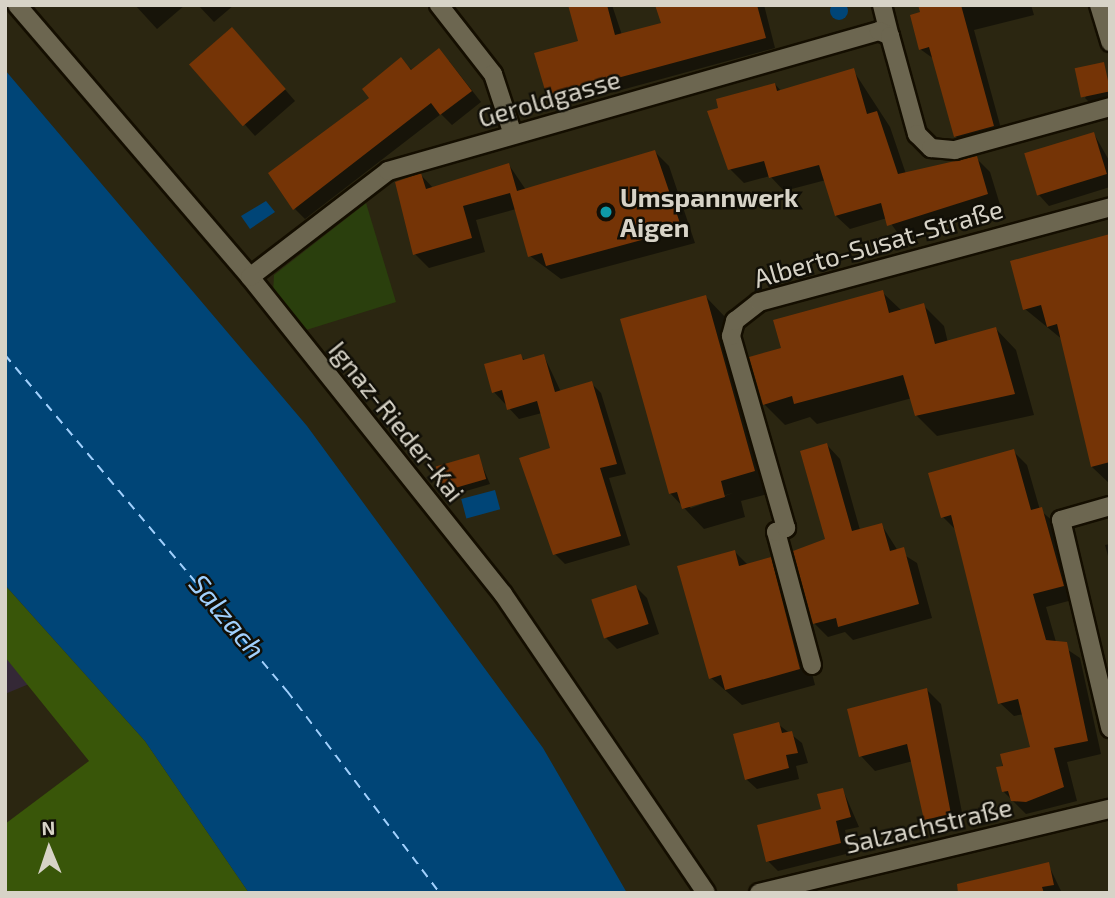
<!DOCTYPE html>
<html>
<head>
<meta charset="utf-8">
<style>
  body { margin:0 }
  #map { position:relative; width:1115px; height:898px; overflow:hidden; background:#2b2611; font-family:"Exo 2",sans-serif }
  div>[style] { position:absolute }
  [style*='--x'] { left:calc(var(--x)*1px); top:calc(var(--y)*1px); width:calc(var(--w)*1px); rotate:calc(var(--a)*1deg) }
  .commercial>* { inset:0; background:#342836 }
  .green>* { inset:0; background:#2a3f0d }
  .forest>* { inset:0; background:#395609 }
  .water>* { inset:0; background:#004577; transform-origin:0 0 }
  .round { border-radius:50% }
  .shadow>* { inset:0; background:#0007 }
  .ferry>* { height:2px; margin-top:-1px; transform-origin:0; background:repeating-linear-gradient(90deg,#a1d0fd 0 9px,transparent 0 16px) }
  .building>* { inset:0; background:#753406; transform-origin:0 0 }
  .roads { filter:drop-shadow(2px 0 #140e00) drop-shadow(-2px 0 #140e00) drop-shadow(0 2px #140e00) drop-shadow(0 -2px #140e00) }
  .minor>* { height:18px; margin:-9px; padding:0 9px; transform-origin:9px; border-radius:9px; background:#6c6650 }
  .dots>* { width:19px; height:19px; translate:-50% -50%; box-sizing:border-box; border:4px solid #110f07; border-radius:50% }
  span { translate:-50% -50%; white-space:nowrap; text-align:center; line-height:1.15; -webkit-text-stroke:5px #110f07; paint-order:stroke }
  .street-label { font-size:26px; color:#d7d3c7 }
  .poi-label { font-size:26px; color:#d7d3c7; font-weight:700 }
  .left { translate:0 -50%; text-align:left }
  .water-label { font-size:28px; color:#a1d0fd; font-style:italic }
  .frame { position:absolute; inset:0; border:7px solid #d7d3c7; pointer-events:none }
  .north { position:absolute; left:14px; top:814px; width:70px; height:70px; -webkit-text-stroke:5px #110f07; paint-order:stroke; rotate:358deg; font-size:19px; font-weight:700; line-height:28px; text-align:center; color:#d7d3c7 }
  .north::after { content:''; display:block; margin:auto; width:24px; height:32px; background:#d7d3c7; clip-path:polygon(50% 0,100% 100%,50% 72%,0 100%) }
</style>
</head>
<body>
<div id="map">
  <div class="commercial">
    <i style="clip-path:polygon(5px 657px,29px 684px,5px 694px)"></i>
  </div>
  <div class="green">
    <i style="clip-path:polygon(366px 203px,396px 302px,303px 331px,273px 293px,274px 275px)"></i>
  </div>
  <div class="forest">
    <i style="clip-path:polygon(5px 585px,145px 741px,249px 893px,5px 893px,5px 824px,89px 761px,5px 657px)"></i>
  </div>
  <div class="water">
    <i class="round" style="left:830px;top:2px;width:18px;height:18px"></i>
    <i style="clip-path:polygon(5px 70px,307px 426px,543px 748px,627px 893px,249px 893px,145px 741px,5px 585px)"></i>
    <i style="clip-path:polygon(266px 201px,275px 212px,250px 229px,241px 216px)"></i>
    <i style="left:495px;top:490px;width:20px;height:35px;rotate:75deg"></i>
  </div>
  <div class="shadow">
    <i style="clip-path:polygon(135px 5px,185px 5px,157px 29px)"></i>
    <i style="clip-path:polygon(198px 5px,234px 5px,214px 22px)"></i>
    <i style="clip-path:polygon(573px 5px,612px 5px,622px 35px,663px 24px,657px 5px,764px 5px,775px 48px,559px 107px,548px 96px,580px 42px)"></i>
    <i style="clip-path:polygon(920px 5px,1031px 5px,1034px 15px,974px 30px,1003px 136px,966px 147px,955px 136px,934px 59px,920px 49px)"></i>
    <i style="clip-path:polygon(242px 40px,295px 101px,255px 136px,192px 65px)"></i>
    <i style="clip-path:polygon(401px 60px,413px 71px,449px 61px,481px 102px,452px 125px,441px 114px,305px 219px,295px 209px)"></i>
    <i style="clip-path:polygon(1104px 64px,1110px 97px,1090px 103px,1085px 98px)"></i>
    <i style="clip-path:polygon(853px 70px,890px 127px,906px 174px,976px 158px,990px 172px,1001px 208px,902px 239px,887px 218px,850px 229px,836px 216px,826px 180px,784px 191px,770px 176px,744px 183px,730px 169px,775px 84px,781px 91px)"></i>
    <i style="clip-path:polygon(1094px 134px,1110px 162px,1110px 187px,1049px 206px,1039px 195px)"></i>
    <i style="clip-path:polygon(655px 152px,669px 166px,695px 243px,561px 279px,530px 256px,516px 209px,476px 220px,485px 252px,429px 268px,415px 254px,421px 175px,434px 189px,509px 165px,526px 190px)"></i>
    <i style="clip-path:polygon(1110px 238px,1110px 484px,1092px 467px,1063px 340px,1025px 309px)"></i>
    <i style="clip-path:polygon(882px 292px,902px 311px,923px 305px,944px 326px,948px 343px,996px 329px,1016px 350px,1034px 415px,937px 436px,916px 415px,912px 398px,817px 424px,810px 417px,785px 425px,764px 404px,783px 349px)"></i>
    <i style="clip-path:polygon(evenodd,706px 297px,726px 318px,775px 492px,741px 501px,745px 517px,704px 529px,670px 493px,706px 297px,733px 493px,691px 508px,688px 506px,733px 493px)"></i>
    <i style="clip-path:polygon(520px 356px,526px 361px,544px 356px,561px 392px,591px 383px,601px 393px,626px 474px,609px 478px,630px 545px,565px 564px,555px 554px,521px 459px,552px 449px,542px 413px,519px 419px,494px 392px)"></i>
    <i style="clip-path:polygon(827px 445px,840px 459px,860px 530px,881px 524px,898px 551px,917px 563px,932px 618px,853px 640px,845px 632px,828px 637px,814px 623px,827px 540px)"></i>
    <i style="clip-path:polygon(1013px 451px,1027px 465px,1040px 510px,1055px 523px,1076px 599px,1046px 607px,1056px 642px,1080px 658px,1101px 754px,1067px 762px,1077px 801px,1026px 814px,1004px 792px,1002px 756px,1032px 748px,1024px 714px,1014px 716px,1000px 703px,957px 531px,943px 517px)"></i>
    <i style="clip-path:polygon(478px 456px,490px 484px,449px 496px,444px 491px)"></i>
    <i style="clip-path:polygon(1110px 544px,1110px 563px,1105px 545px)"></i>
    <i style="clip-path:polygon(735px 552px,748px 565px,770px 559px,787px 575px,815px 685px,742px 705px,711px 678px)"></i>
    <i style="clip-path:polygon(636px 587px,647px 598px,659px 634px,617px 649px,606px 638px)"></i>
    <i style="clip-path:polygon(927px 690px,941px 704px,965px 828px,940px 834px,926px 819px,913px 761px,875px 771px,861px 756px)"></i>
    <i style="clip-path:polygon(778px 724px,802px 743px,808px 763px,796px 766px,799px 779px,757px 789px,746px 779px)"></i>
    <i style="clip-path:polygon(843px 790px,859px 827px,845px 830px,850px 853px,778px 871px,768px 861px)"></i>
    <i style="clip-path:polygon(1048px 864px,1062px 893px,973px 893px)"></i>
  </div>
  <div class="ferry">
    <i style="--x:5;--y:355;--w:439;--a:50"></i>
    <i style="--x:287;--y:691;--w:253;--a:52.9"></i>
  </div>
  <div class="building">
    <i style="clip-path:polygon(568px 5px,607px 5px,615px 35px,661px 23px,655px 5px,757px 5px,766px 38px,547px 97px,534px 53px,578px 41px)"></i>
    <i style="clip-path:polygon(918px 5px,961px 5px,994px 126px,954px 137px,929px 47px,919px 50px,910px 15px,920px 12px)"></i>
    <i style="left:232px;top:27px;width:82px;height:57px;rotate:49deg"></i>
    <i style="clip-path:polygon(439px 48px,472px 91px,440px 115px,431px 103px,293px 210px,268px 173px,369px 98px,362px 89px,401px 57px,411px 70px)"></i>
    <i style="left:1104px;top:62px;width:30px;height:30px;rotate:78deg"></i>
    <i style="clip-path:polygon(854px 68px,867px 114px,877px 111px,898px 174px,977px 156px,988px 194px,887px 226px,881px 203px,835px 216px,819px 165px,769px 178px,764px 161px,728px 170px,707px 111px,718px 108px,716px 99px,775px 83px,777px 91px)"></i>
    <i style="left:1094px;top:132px;width:44px;height:73px;rotate:73deg"></i>
    <i style="clip-path:polygon(655px 150px,682px 229px,546px 266px,542px 253px,528px 257px,510px 193px,463px 206px,472px 238px,413px 255px,395px 182px,421px 173px,426px 189px,509px 163px,517px 191px)"></i>
    <i style="clip-path:polygon(1110px 234px,1110px 462px,1091px 467px,1057px 324px,1047px 327px,1041px 305px,1023px 310px,1010px 261px)"></i>
    <i style="clip-path:polygon(883px 290px,889px 313px,924px 303px,935px 344px,996px 327px,1015px 394px,915px 416px,903px 375px,794px 404px,792px 396px,763px 405px,749px 357px,781px 348px,773px 320px)"></i>
    <i style="clip-path:polygon(706px 295px,755px 471px,721px 481px,725px 497px,682px 509px,677px 492px,669px 494px,620px 319px)"></i>
    <i style="clip-path:polygon(521px 354px,523px 360px,544px 354px,555px 392px,592px 381px,617px 464px,600px 468px,621px 536px,553px 555px,519px 458px,550px 448px,537px 401px,507px 410px,502px 390px,492px 393px,484px 364px)"></i>
    <i style="clip-path:polygon(827px 443px,852px 531px,882px 523px,890px 551px,904px 547px,919px 604px,838px 627px,836px 618px,813px 624px,793px 551px,825px 539px,800px 451px)"></i>
    <i style="clip-path:polygon(1014px 449px,1031px 510px,1042px 507px,1064px 586px,1033px 594px,1046px 640px,1067px 642px,1088px 741px,1054px 748px,1064px 787px,1026px 802px,1011px 801px,1008px 791px,1002px 792px,996px 767px,1003px 766px,1000px 754px,1030px 747px,1018px 699px,998px 704px,951px 515px,941px 518px,928px 473px)"></i>
    <i style="left:479px;top:454px;width:26px;height:45px;rotate:74deg"></i>
    <i style="clip-path:polygon(735px 550px,739px 566px,771px 557px,800px 669px,725px 690px,721px 675px,709px 679px,677px 566px)"></i>
    <i style="left:636px;top:585px;width:41px;height:47px;rotate:72deg"></i>
    <i style="clip-path:polygon(927px 688px,951px 814px,924px 820px,907px 744px,859px 757px,847px 709px)"></i>
    <i style="clip-path:polygon(779px 722px,782px 733px,792px 731px,798px 753px,786px 755px,789px 768px,745px 780px,733px 734px)"></i>
    <i style="clip-path:polygon(843px 788px,851px 817px,836px 821px,841px 843px,766px 862px,757px 825px,821px 809px,817px 794px)"></i>
    <i style="clip-path:polygon(1049px 862px,1054px 885px,1042px 887px,1044px 893px,958px 893px,957px 884px)"></i>
  </div>
  <div class="roads">
    <div class="minor">
      <i style="--x:17;--y:5;--w:358;--a:49.4"></i>
      <i style="--x:250;--y:277;--w:406;--a:51.4"></i>
      <i style="--x:503;--y:594;--w:361;--a:55.8"></i>
      <i style="--x:439;--y:5;--w:88;--a:52"></i>
      <i style="--x:493;--y:74;--w:64;--a:71.8"></i>
      <i style="--x:882;--y:5;--w:32;--a:76"></i>
      <i style="--x:1099;--y:5;--w:39;--a:73"></i>
      <i style="--x:250;--y:277;--w:174;--a:-37.5"></i>
      <i style="--x:388;--y:171;--w:511;--a:-15.91"></i>
      <i style="--x:879;--y:31;--w:12;--a:24"></i>
      <i style="--x:890;--y:36;--w:102;--a:74.6"></i>
      <i style="--x:917;--y:134;--w:20;--a:45"></i>
      <i style="--x:931;--y:148;--w:24;--a:5"></i>
      <i style="--x:955;--y:150;--w:161;--a:-15.5"></i>
      <i style="--x:1110;--y:506;--w:51;--a:164.1"></i>
      <i style="--x:1061;--y:520;--w:214;--a:76.7"></i>
      <i style="--x:812;--y:665;--w:138;--a:-105.1"></i>
      <i style="--x:776;--y:532;--w:11;--a:-22"></i>
      <i style="--x:786;--y:528;--w:200;--a:-106"></i>
      <i style="--x:731;--y:336;--w:16;--a:-75"></i>
      <i style="--x:735;--y:321;--w:31;--a:-38"></i>
      <i style="--x:759;--y:302;--w:364;--a:-15.1"></i>
      <i style="--x:759;--y:893;--w:361;--a:-13.5"></i>
    </div>
  </div>
  <div class="dots">
    <i style="left:606px;top:212px;background:#0f9aa8"></i>
  </div>
  <div class="street-label">
    <span style="left:549px;top:98px;rotate:-16deg">Geroldgasse</span>
    <span style="left:878px;top:243px;rotate:-16deg">Alberto-Susat-Straße</span>
    <span style="left:397px;top:421px;rotate:51deg">Ignaz-Rieder-Kai</span>
    <span style="left:928px;top:825px;rotate:-13deg">Salzachstraße</span>
  </div>
  <div class="poi-label">
    <span class="left" style="left:620px;top:212px">Umspannwerk<br>Aigen</span>
  </div>
  <div class="water-label">
    <span style="left:228px;top:616px;rotate:50deg">Salzach</span>
  </div>
  <div class="frame"></div>
  <div class="north">N</div>
</div>
</body>
</html>
